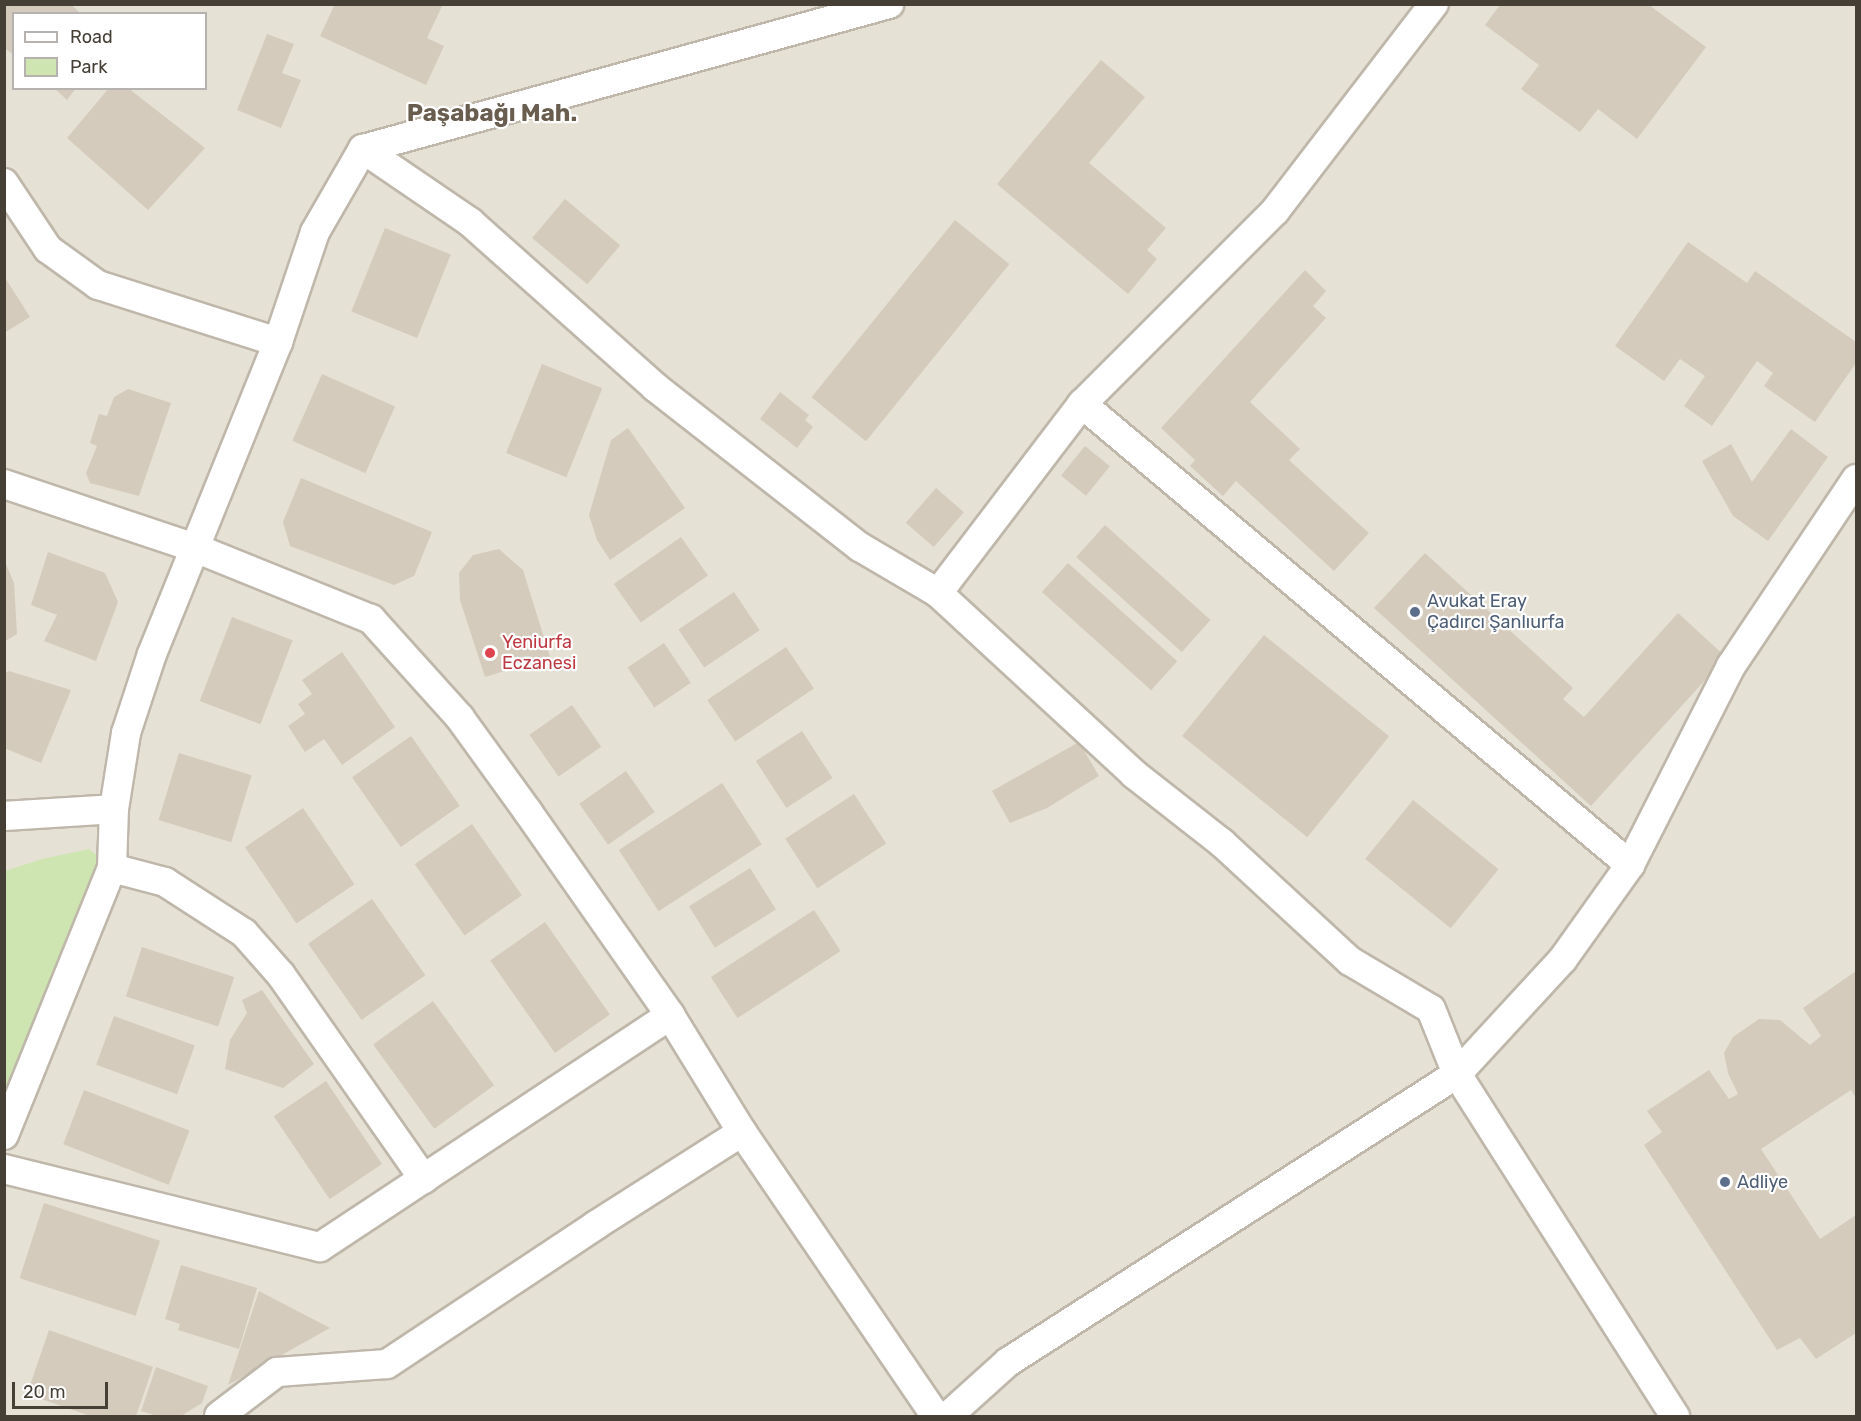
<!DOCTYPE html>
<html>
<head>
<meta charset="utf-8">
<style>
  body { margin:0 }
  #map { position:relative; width:1861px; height:1421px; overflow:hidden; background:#f3efe7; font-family:Rubik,sans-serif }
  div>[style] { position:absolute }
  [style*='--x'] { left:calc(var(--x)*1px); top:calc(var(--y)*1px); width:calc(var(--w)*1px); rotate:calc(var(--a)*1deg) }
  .residential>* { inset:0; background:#e6e1d5 }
  .green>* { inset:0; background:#cee5b1 }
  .building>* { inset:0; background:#d4cbbc; transform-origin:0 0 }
  .roads { filter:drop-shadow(2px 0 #beb7aa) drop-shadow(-2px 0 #beb7aa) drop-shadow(0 2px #beb7aa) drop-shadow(0 -2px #beb7aa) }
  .street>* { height:28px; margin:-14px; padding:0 14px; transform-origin:14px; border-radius:14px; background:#fff }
  .dots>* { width:16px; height:16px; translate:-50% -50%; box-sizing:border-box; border:3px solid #fff; border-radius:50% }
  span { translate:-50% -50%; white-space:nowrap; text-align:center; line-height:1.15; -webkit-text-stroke:4.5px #fff; paint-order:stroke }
  .service-label { font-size:18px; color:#4e5e75 }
  .left { translate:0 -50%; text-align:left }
  .health-label { font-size:18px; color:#be3a42 }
  .district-label { font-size:24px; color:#685d4e; font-weight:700 }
  .frame { position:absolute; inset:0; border:6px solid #453f36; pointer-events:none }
  .legend { position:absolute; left:12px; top:12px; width:195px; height:78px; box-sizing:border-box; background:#fff; border:2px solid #b5b2af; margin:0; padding:8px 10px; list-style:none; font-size:18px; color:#453f36 }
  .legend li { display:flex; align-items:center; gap:12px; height:30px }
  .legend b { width:30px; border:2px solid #b5b2af }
  .scale { position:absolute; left:12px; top:1382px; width:96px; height:27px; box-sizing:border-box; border:3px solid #453f36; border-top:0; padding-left:8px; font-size:18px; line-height:21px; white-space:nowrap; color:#453f36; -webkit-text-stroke:4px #fff; paint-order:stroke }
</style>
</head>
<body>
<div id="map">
  <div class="residential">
    <i style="clip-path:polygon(evenodd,5px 5px,1856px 5px,1856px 1416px,5px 1416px,5px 5px,14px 14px,206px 14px,206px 88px,14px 88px,14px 14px)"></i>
  </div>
  <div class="green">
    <i style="clip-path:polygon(89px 849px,99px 857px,104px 868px,5px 1108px,5px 871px,42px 859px)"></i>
  </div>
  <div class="building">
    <i style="clip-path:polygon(4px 4px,71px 4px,81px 14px,14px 14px,14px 55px,4px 48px)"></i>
    <i style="clip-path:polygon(335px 4px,443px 4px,427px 38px,444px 46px,426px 85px,320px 36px)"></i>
    <i style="clip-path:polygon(1500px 5px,1649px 5px,1706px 47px,1637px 139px,1598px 109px,1580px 132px,1521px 89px,1539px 65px,1485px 25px)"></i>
    <i style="clip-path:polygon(267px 34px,294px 44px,282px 73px,301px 80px,281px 128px,237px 110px)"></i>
    <i style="clip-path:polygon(1101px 60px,1145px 97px,1089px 163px,1166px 228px,1147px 250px,1157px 259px,1128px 294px,997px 184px)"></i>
    <i style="clip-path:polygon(54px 88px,76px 88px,67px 100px)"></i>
    <i style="clip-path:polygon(109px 88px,128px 88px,205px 148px,148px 210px,67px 138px)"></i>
    <i style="left:565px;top:199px;width:72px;height:51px;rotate:40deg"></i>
    <i style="left:955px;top:220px;width:70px;height:228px;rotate:39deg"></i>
    <i style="left:385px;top:228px;width:71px;height:90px;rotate:22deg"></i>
    <i style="clip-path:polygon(1688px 242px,1747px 283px,1755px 271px,1856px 342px,1856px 363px,1815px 422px,1764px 386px,1773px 373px,1757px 361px,1712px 426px,1684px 406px,1705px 376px,1680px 359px,1664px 381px,1615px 346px)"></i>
    <i style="clip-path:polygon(1305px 270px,1326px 291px,1313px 306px,1326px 318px,1250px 402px,1300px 449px,1289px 460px,1369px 533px,1334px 571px,1236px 481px,1223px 496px,1190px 466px,1195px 460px,1161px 428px)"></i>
    <i style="clip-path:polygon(4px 276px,30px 317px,4px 333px)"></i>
    <i style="left:542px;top:364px;width:65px;height:96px;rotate:22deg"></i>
    <i style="left:322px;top:374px;width:80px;height:73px;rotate:24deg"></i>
    <i style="clip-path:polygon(128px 389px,171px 403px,139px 496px,90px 483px,86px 473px,97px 446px,90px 443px,99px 414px,107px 416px,114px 397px)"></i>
    <i style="clip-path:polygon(780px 392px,809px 415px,805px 420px,813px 427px,797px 448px,760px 419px)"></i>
    <i style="clip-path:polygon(628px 428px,685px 508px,610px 560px,597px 540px,589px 515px,611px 440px)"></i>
    <i style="clip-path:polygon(1791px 429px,1828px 457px,1768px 541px,1733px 516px,1702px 461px,1731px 444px,1752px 482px)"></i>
    <i style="left:1085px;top:446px;width:32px;height:38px;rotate:39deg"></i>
    <i style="clip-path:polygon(301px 478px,432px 532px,414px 576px,394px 585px,290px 546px,283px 522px)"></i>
    <i style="left:936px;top:488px;width:37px;height:46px;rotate:41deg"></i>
    <i style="left:1105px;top:525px;width:142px;height:43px;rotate:42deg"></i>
    <i style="left:681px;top:537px;width:47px;height:82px;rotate:55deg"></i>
    <i style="clip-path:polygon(499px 549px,523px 570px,550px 657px,485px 677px,460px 600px,459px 573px,473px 555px)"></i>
    <i style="clip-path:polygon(48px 552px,105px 573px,118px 602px,96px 661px,44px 641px,57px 615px,31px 605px)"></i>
    <i style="clip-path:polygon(1425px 553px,1573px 688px,1563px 699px,1584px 717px,1678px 613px,1726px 657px,1591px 806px,1374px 608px)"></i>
    <i style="clip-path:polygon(4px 559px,14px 583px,17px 634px,4px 642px)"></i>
    <i style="left:1068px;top:563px;width:147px;height:39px;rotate:42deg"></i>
    <i style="left:734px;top:592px;width:46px;height:67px;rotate:56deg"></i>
    <i style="left:232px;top:617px;width:65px;height:90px;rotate:21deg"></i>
    <i style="left:1264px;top:635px;width:161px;height:130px;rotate:39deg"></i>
    <i style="left:664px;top:643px;width:48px;height:44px;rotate:56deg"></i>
    <i style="left:786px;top:647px;width:50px;height:95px;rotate:56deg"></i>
    <i style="clip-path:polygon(342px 652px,395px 727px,342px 765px,324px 739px,305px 752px,288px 726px,305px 714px,298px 704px,312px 694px,302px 680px)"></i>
    <i style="clip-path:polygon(9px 671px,71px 690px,41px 763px,4px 748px,4px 674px)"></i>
    <i style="left:572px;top:705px;width:51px;height:52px;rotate:55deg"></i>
    <i style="left:802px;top:731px;width:56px;height:55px;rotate:57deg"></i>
    <i style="left:411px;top:736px;width:85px;height:72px;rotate:55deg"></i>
    <i style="clip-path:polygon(1079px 742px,1099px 776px,1047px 808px,1010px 823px,992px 791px)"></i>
    <i style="left:179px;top:753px;width:76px;height:70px;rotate:17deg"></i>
    <i style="left:626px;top:771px;width:50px;height:57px;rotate:55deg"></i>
    <i style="left:722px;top:783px;width:73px;height:123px;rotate:57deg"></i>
    <i style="left:854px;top:794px;width:59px;height:82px;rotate:57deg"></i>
    <i style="left:1413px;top:800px;width:110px;height:76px;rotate:39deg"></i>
    <i style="left:303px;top:808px;width:92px;height:70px;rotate:56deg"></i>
    <i style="left:472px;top:824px;width:87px;height:70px;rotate:55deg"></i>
    <i style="left:750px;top:868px;width:49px;height:72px;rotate:58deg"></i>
    <i style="left:372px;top:899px;width:93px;height:78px;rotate:55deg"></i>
    <i style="left:814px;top:910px;width:49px;height:123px;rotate:57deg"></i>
    <i style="left:545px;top:922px;width:113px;height:67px;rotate:55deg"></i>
    <i style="left:142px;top:947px;width:97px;height:52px;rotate:18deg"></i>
    <i style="clip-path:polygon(1856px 971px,1856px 1098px,1851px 1090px,1761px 1149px,1820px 1239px,1856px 1215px,1856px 1333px,1816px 1359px,1800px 1338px,1777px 1350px,1644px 1145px,1662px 1132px,1647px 1111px,1709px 1070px,1729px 1099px,1738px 1094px,1728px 1073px,1724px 1053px,1733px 1037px,1759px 1019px,1780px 1020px,1810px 1045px,1821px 1036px,1803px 1008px)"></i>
    <i style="clip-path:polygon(262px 990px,314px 1064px,283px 1088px,225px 1069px,230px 1040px,247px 1013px,242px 1000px)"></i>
    <i style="left:433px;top:1001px;width:104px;height:74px;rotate:54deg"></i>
    <i style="left:114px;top:1016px;width:86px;height:52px;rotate:20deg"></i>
    <i style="left:326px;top:1081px;width:100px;height:63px;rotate:56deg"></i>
    <i style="left:84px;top:1090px;width:113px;height:58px;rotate:21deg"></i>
    <i style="left:44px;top:1203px;width:122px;height:79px;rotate:18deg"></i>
    <i style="clip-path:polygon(181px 1265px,257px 1288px,239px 1349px,178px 1330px,180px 1324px,165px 1319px)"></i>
    <i style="clip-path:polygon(259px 1291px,330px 1328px,228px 1385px)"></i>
    <i style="clip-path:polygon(49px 1330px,153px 1367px,136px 1416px,90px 1416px,27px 1394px)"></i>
    <i style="clip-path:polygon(156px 1367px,208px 1386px,202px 1403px,181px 1416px,157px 1416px,141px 1411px)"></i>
  </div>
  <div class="roads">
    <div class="street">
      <i style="--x:363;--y:149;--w:130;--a:34.3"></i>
      <i style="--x:470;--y:222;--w:248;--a:41.7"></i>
      <i style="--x:655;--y:387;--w:260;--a:38"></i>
      <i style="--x:860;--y:547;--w:91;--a:30.5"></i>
      <i style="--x:938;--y:593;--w:267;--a:42.7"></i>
      <i style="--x:1134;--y:774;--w:112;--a:38.1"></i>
      <i style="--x:1222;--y:843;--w:174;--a:42.7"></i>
      <i style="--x:1350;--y:961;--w:94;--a:30.7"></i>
      <i style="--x:1431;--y:1009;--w:70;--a:68.2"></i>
      <i style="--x:1457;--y:1074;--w:406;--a:57.5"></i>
      <i style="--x:4;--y:183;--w:79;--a:56.3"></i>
      <i style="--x:48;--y:249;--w:62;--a:35.8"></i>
      <i style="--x:98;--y:285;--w:189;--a:17.6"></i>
      <i style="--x:1082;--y:404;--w:716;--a:40.07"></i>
      <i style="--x:4;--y:484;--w:201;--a:18.5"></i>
      <i style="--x:195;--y:548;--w:190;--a:22"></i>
      <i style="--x:371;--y:619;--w:133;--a:48"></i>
      <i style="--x:460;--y:718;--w:116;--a:54.1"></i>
      <i style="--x:528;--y:812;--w:248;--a:55"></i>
      <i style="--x:670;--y:1015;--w:137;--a:58.4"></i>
      <i style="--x:742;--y:1132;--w:344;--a:55.7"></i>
      <i style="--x:938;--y:593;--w:238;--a:-52.7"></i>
      <i style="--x:1082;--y:404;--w:273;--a:-45"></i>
      <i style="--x:1275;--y:211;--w:261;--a:-52.5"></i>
      <i style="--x:4;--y:816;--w:110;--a:-3.6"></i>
      <i style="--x:112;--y:868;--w:55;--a:14.8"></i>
      <i style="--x:165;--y:882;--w:94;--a:32.8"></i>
      <i style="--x:244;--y:933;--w:56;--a:48.6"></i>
      <i style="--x:281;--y:975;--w:249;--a:55"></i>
      <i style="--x:4;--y:1135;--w:288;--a:-68"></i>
      <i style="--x:112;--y:868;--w:59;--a:-88.1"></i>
      <i style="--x:114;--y:809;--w:77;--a:-81"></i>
      <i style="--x:126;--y:733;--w:83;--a:-71.8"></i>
      <i style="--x:152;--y:654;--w:336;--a:-68"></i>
      <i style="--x:278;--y:342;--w:116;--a:-71.4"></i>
      <i style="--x:315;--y:232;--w:96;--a:-60"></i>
      <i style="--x:363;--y:149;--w:546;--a:-15.41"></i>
      <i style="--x:4;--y:1169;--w:325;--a:13.9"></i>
      <i style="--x:320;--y:1247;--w:420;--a:-33.5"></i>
      <i style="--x:219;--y:1416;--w:73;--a:-37.2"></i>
      <i style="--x:277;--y:1372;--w:110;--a:-4.2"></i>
      <i style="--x:387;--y:1364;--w:251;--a:-33.6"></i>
      <i style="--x:596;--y:1225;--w:173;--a:-32.5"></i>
      <i style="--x:948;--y:1416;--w:81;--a:-42"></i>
      <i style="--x:1008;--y:1362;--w:533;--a:-32.68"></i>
      <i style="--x:1457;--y:1074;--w:156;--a:-47.3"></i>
      <i style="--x:1563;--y:959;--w:115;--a:-54.5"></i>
      <i style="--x:1630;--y:865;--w:223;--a:-63.1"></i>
      <i style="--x:1731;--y:666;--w:225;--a:-56.2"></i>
    </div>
  </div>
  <div class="dots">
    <i style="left:1415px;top:612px;background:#5c6f8a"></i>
    <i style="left:490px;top:653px;background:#e0444e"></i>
    <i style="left:1725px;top:1182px;background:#5c6f8a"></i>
  </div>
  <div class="service-label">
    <span class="left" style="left:1427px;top:612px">Avukat Eray<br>Çadırcı Şanlıurfa</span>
    <span class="left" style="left:1737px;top:1182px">Adliye</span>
  </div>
  <div class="health-label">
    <span class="left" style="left:502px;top:653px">Yeniurfa<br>Eczanesi</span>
  </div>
  <div class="district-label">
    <span style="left:492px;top:114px">Paşabağı Mah.</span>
  </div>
  <div class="frame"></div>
  <ul class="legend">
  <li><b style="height:8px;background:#fff"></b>Road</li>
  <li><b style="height:16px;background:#cee5b1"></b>Park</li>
  </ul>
  <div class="scale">20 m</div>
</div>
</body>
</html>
